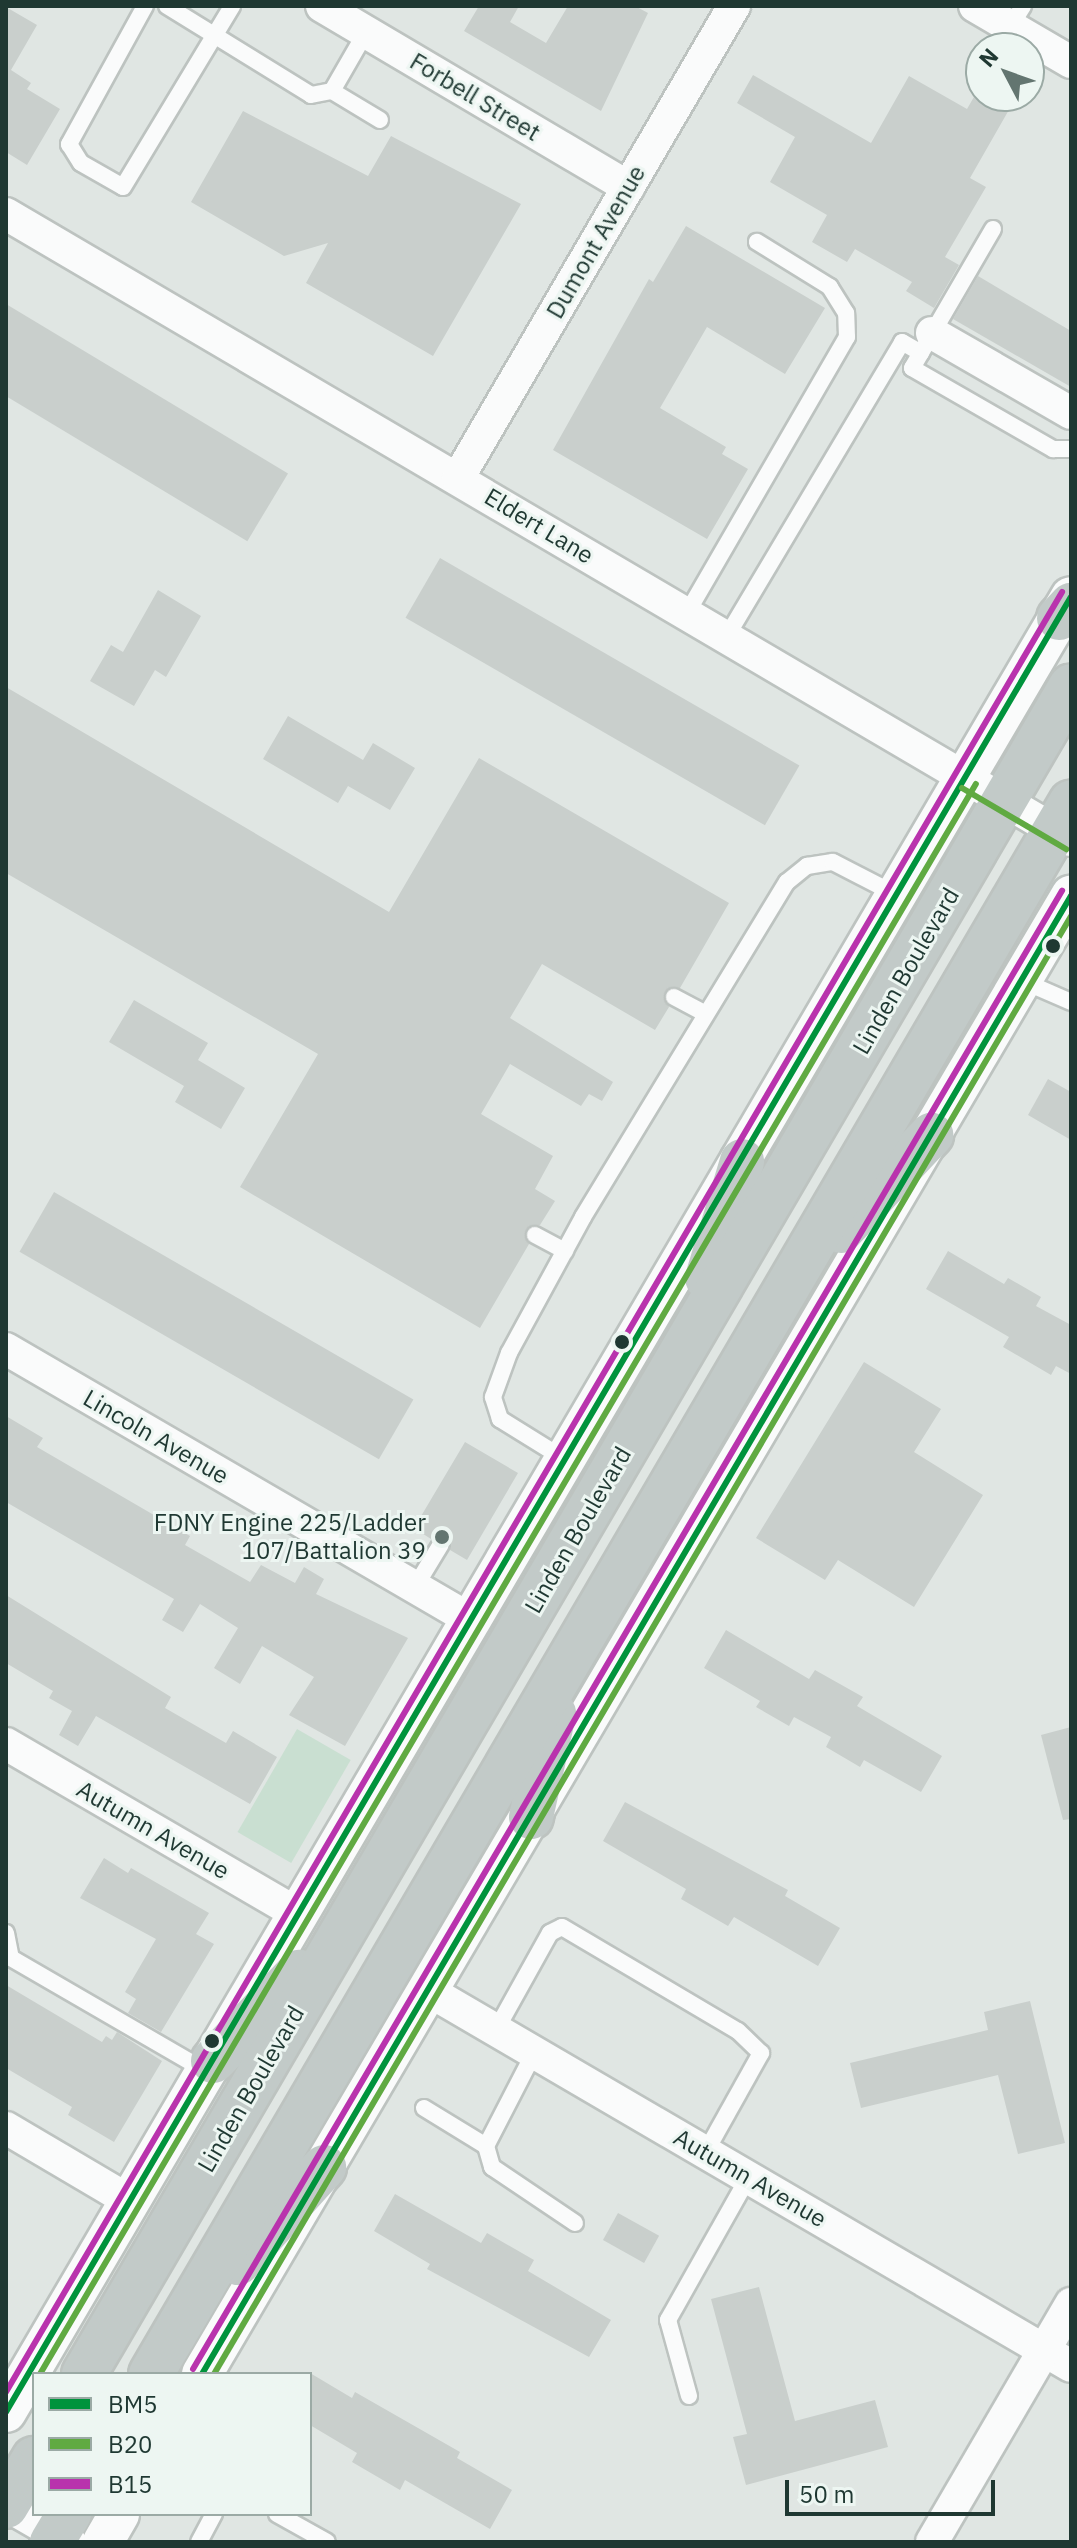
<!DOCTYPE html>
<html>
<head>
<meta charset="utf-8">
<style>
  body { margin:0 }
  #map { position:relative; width:1077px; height:2548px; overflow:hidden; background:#e0e6e3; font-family:"IBM Plex Sans",sans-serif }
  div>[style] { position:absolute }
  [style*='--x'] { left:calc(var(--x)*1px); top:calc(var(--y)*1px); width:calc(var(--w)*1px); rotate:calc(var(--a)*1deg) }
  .green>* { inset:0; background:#c9dfd1; transform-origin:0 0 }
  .building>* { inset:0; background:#c9cfcc; transform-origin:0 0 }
  .roads { filter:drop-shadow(2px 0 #bdc3c0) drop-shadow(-2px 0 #bdc3c0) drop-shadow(0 2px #bdc3c0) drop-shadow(0 -2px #bdc3c0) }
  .service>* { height:16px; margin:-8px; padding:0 8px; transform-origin:8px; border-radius:8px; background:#fafbfb }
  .minor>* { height:32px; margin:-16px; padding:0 16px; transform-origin:16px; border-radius:16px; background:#fafbfb }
  .tertiary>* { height:40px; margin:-20px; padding:0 20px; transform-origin:20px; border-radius:20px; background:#fafbfb }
  .trunk>* { height:44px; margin:-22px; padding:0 22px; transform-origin:22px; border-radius:22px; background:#c2cac8 }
  .bus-1>* { height:6px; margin:-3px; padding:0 3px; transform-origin:3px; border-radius:3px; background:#00933c }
  .bus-2>* { height:6px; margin:-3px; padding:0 3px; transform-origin:3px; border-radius:3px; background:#60aa42 }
  .bus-3>* { height:6px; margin:-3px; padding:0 3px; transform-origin:3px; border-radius:3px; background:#b933ad }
  .dots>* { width:22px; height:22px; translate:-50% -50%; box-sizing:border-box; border:4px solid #edf6f2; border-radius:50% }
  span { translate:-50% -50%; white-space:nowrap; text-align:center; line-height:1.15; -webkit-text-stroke:6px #edf6f2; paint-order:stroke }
  .street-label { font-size:24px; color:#1f3832 }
  .poi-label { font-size:24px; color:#1f3832 }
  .right { translate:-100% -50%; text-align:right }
  .frame { position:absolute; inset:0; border:8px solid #1f3832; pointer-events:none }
  .legend { position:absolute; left:32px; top:2372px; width:280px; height:144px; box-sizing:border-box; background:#edf6f2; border:2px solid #9baaa5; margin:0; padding:10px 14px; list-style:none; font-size:24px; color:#1f3832 }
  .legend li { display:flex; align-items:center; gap:16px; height:40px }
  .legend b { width:40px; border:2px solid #9baaa5 }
  .north { position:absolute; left:965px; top:32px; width:80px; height:80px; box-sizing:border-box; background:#edf6f2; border:2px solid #9baaa5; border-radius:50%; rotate:311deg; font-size:22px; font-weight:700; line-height:32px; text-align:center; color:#1f3832 }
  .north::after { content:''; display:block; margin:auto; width:28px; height:36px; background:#637570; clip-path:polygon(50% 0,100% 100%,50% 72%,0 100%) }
  .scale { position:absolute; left:785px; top:2480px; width:210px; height:36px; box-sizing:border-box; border:4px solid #1f3832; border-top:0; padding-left:10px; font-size:24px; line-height:28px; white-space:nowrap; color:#1f3832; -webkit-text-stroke:6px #edf6f2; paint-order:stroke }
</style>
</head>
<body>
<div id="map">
  <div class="green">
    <i style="left:297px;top:1729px;width:62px;height:119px;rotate:30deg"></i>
  </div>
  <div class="building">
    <i style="clip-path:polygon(479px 6px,519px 6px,510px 22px,546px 43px,568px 6px,635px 6px,648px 13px,601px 111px,464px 31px)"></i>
    <i style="clip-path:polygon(6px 7px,37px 25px,11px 70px,31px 83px,27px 89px,60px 109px,27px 165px,6px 152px)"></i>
    <i style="clip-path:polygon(753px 75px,871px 143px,909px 76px,967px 109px,978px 90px,1010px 108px,970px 178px,986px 187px,945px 257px,959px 265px,934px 308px,906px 291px,912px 282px,855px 249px,847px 262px,812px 242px,827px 215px,770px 182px,795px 137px,737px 103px)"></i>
    <i style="clip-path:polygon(243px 111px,368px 176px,391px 136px,521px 204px,433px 356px,306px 283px,328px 243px,284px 256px,191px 202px)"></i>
    <i style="clip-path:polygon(686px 226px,825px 308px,785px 374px,707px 327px,660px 408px,726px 447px,722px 454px,748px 469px,707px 539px,553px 450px,649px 279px,653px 282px)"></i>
    <i style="clip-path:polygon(978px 276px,1071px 331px,1071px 387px,953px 319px)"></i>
    <i style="left:6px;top:304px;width:329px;height:79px;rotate:31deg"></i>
    <i style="left:440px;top:558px;width:415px;height:69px;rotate:30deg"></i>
    <i style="clip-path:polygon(158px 590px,201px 616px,166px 677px,155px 670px,134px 706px,90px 681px,111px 645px,123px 652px)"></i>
    <i style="clip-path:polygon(6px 687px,389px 912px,479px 758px,729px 903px,680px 988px,665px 991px,669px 1007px,655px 1030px,542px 964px,510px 1018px,613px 1082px,602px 1101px,589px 1094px,581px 1106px,510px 1064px,481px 1114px,553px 1156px,535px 1189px,555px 1201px,540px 1225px,526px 1229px,529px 1244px,480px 1328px,240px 1187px,318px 1054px,6px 873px)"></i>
    <i style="clip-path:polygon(288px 716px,363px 760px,373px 743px,415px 768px,390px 810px,348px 786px,338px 803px,263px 759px)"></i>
    <i style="clip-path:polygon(134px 1000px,208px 1043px,198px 1060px,245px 1088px,221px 1129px,175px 1102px,184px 1086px,109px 1042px)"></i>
    <i style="clip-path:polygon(1048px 1079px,1071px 1092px,1071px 1140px,1028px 1115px)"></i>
    <i style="left:54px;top:1192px;width:415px;height:69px;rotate:30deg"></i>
    <i style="clip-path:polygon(948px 1251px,1004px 1284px,1008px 1278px,1041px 1297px,1036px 1306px,1071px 1325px,1071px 1374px,1056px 1366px,1051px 1375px,1003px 1347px,1009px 1337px,926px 1289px)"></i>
    <i style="clip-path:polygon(864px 1362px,941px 1409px,914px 1452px,983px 1495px,914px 1607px,838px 1560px,825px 1580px,756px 1538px)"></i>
    <i style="clip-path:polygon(6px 1416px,43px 1438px,37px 1447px,190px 1536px,185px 1545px,250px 1582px,261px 1565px,295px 1583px,304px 1567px,324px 1579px,316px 1594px,408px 1638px,345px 1746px,289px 1715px,314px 1677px,262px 1646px,240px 1684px,214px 1668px,238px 1628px,200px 1604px,183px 1632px,162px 1620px,174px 1599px,6px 1502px)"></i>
    <i style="clip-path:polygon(465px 1442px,518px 1473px,467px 1560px,450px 1550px,446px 1534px,431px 1539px,414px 1528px)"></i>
    <i style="clip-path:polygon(6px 1595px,171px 1697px,165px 1708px,226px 1743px,233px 1731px,277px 1757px,250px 1804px,96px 1716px,78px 1746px,59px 1735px,72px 1711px,49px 1698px,53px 1691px,6px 1663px)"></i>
    <i style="clip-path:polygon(726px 1630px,809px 1679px,815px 1670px,863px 1697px,857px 1706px,942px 1756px,921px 1792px,864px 1760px,860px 1767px,826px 1747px,831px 1737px,794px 1717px,789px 1726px,756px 1707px,760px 1701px,704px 1668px)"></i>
    <i style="clip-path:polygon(1071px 1727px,1071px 1819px,1063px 1820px,1041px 1735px)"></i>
    <i style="clip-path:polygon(625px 1802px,788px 1890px,785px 1896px,840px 1928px,818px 1966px,734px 1917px,728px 1926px,681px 1899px,686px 1889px,603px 1841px)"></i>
    <i style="clip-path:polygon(104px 1858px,128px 1873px,131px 1868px,209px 1913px,196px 1934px,214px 1944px,161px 2032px,128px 2013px,136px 1999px,125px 1992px,156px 1939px,80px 1898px)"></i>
    <i style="clip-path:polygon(6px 1985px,102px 2042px,106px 2036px,112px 2040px,117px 2032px,162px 2061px,114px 2142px,68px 2115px,72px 2107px,6px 2068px)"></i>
    <i style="clip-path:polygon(1030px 2001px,1065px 2143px,1018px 2154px,998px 2075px,861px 2108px,850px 2063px,988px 2030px,984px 2012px)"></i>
    <i style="clip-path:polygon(395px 2194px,481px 2243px,487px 2233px,534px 2260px,528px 2271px,611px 2320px,589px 2357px,427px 2269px,430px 2264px,374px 2231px)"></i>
    <i style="left:618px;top:2213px;width:47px;height:31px;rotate:29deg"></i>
    <i style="clip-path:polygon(759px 2287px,795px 2421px,875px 2400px,888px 2447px,746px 2485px,733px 2437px,747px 2434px,711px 2299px)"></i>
    <i style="clip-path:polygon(310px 2373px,352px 2398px,355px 2392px,460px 2452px,457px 2458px,512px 2490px,490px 2529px,405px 2480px,400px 2490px,352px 2462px,357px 2453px,310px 2425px)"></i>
  </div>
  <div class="roads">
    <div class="service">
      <i style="--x:145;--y:6;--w:158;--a:118.8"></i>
      <i style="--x:69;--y:144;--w:22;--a:58"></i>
      <i style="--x:81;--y:163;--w:48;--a:29.7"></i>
      <i style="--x:123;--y:187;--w:211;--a:-58.9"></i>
      <i style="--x:167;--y:6;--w:169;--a:31.7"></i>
      <i style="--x:311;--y:95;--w:21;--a:-11"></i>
      <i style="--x:332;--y:91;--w:56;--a:31.1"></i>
      <i style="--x:1010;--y:27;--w:25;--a:-58"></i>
      <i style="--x:332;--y:91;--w:68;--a:-60"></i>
      <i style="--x:993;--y:229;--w:161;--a:120.2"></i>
      <i style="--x:912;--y:368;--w:163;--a:29.9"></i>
      <i style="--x:1053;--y:449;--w:18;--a:0"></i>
      <i style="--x:687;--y:613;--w:319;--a:-59.9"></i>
      <i style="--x:847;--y:337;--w:24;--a:-92"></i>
      <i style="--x:846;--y:313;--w:31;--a:-122"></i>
      <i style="--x:830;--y:287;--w:86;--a:-148.3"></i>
      <i style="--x:727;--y:636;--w:342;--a:-59.2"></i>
      <i style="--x:902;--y:342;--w:22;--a:30"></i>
      <i style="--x:1023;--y:981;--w:52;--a:23.6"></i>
      <i style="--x:674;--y:997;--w:36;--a:28"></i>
      <i style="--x:535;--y:1235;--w:34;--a:28"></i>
      <i style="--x:566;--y:1460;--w:78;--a:-148.2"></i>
      <i style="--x:500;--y:1419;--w:23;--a:-108"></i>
      <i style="--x:493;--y:1397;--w:47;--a:-70"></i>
      <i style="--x:509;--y:1353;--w:155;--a:-61.4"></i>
      <i style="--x:583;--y:1217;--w:392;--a:-58.7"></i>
      <i style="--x:787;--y:882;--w:26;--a:-39"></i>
      <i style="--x:807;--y:866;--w:26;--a:-9"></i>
      <i style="--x:833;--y:862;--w:72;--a:27.3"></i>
      <i style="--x:415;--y:1587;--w:50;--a:-58.8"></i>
      <i style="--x:6;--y:1933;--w:25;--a:79"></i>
      <i style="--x:11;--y:1958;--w:225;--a:30.1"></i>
      <i style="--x:496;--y:2030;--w:111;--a:-60.9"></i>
      <i style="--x:550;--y:1933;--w:13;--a:-27"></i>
      <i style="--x:562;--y:1927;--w:204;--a:30.6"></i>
      <i style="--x:738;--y:2031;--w:32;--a:44"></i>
      <i style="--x:761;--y:2053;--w:115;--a:119.2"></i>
      <i style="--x:534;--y:2053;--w:105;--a:117.3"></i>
      <i style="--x:486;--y:2146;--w:22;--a:74"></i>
      <i style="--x:492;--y:2167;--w:100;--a:34"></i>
      <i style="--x:424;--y:2108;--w:73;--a:31.5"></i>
      <i style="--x:689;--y:2396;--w:79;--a:-105.4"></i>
      <i style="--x:668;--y:2320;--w:163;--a:-60.6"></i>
      <i style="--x:277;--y:2514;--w:57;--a:29.2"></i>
      <i style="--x:199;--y:2542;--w:32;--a:-62"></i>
    </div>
    <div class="minor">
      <i style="--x:322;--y:6;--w:356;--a:30.6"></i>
      <i style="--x:975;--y:6;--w:111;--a:30.3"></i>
      <i style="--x:6;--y:214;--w:1235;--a:30.45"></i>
      <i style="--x:932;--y:333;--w:160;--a:29.9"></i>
      <i style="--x:458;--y:478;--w:547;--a:-59.68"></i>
      <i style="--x:6;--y:1349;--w:540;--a:30.22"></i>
      <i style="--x:6;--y:1744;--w:340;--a:30.2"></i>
      <i style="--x:429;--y:1991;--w:743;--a:30.29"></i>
      <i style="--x:6;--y:2128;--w:144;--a:30.5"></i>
      <i style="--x:6;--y:2505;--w:74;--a:30"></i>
      <i style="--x:932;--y:2542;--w:276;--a:-59.7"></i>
    </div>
    <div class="tertiary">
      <i style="--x:202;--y:2374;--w:1715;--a:-59.55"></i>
      <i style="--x:6;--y:2412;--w:2104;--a:-59.6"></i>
      <i style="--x:103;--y:2542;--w:32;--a:-60"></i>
    </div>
    <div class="trunk">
      <i style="--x:1059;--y:618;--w:18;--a:-47"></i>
      <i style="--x:841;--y:1231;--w:132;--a:-46.8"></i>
      <i style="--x:707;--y:1278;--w:122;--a:-73.3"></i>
      <i style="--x:531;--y:1817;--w:106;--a:-77.4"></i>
      <i style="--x:213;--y:2061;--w:124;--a:-46"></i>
      <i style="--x:238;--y:2263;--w:129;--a:-48.1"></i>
      <i style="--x:84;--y:2374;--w:1955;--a:-59.68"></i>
      <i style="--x:151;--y:2374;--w:1821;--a:-59.65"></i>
      <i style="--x:6;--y:2506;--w:55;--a:-59.2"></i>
      <i style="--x:52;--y:2542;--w:33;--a:-59"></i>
    </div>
  </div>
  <div class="bus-1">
    <i style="--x:202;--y:2374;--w:1715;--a:-59.55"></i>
    <i style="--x:6;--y:2412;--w:2104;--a:-59.6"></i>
  </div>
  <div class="bus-2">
    <i style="--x:962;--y:788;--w:121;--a:30.4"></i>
    <i style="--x:40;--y:2374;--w:1845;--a:-59.52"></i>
    <i style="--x:214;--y:2374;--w:1691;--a:-59.55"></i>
  </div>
  <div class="bus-3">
    <i style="--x:193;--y:2369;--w:1715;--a:-59.55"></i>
    <i style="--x:6;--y:2392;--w:2087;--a:-59.6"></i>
  </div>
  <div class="dots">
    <i style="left:1053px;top:946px;background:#1f3832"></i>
    <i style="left:622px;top:1342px;background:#1f3832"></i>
    <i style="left:442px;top:1537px;background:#637570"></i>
    <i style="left:212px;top:2041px;background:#1f3832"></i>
  </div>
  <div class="street-label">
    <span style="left:475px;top:97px;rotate:31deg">Forbell Street</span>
    <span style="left:596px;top:242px;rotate:-60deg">Dumont Avenue</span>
    <span style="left:539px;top:526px;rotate:31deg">Eldert Lane</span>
    <span style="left:906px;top:971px;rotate:-60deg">Linden Boulevard</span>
    <span style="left:156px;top:1437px;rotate:30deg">Lincoln Avenue</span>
    <span style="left:578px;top:1530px;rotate:-60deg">Linden Boulevard</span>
    <span style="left:153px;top:1830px;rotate:30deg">Autumn Avenue</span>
    <span style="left:251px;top:2089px;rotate:-60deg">Linden Boulevard</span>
    <span style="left:750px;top:2178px;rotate:30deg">Autumn Avenue</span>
  </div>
  <div class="poi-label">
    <span class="right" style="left:426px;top:1537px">FDNY Engine 225/Ladder<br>107/Battalion 39</span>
  </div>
  <div class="frame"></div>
  <ul class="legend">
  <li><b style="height:10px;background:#00933c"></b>BM5</li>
  <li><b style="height:10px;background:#60aa42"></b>B20</li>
  <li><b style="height:10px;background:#b933ad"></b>B15</li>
  </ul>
  <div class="north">N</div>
  <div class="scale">50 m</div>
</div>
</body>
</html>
